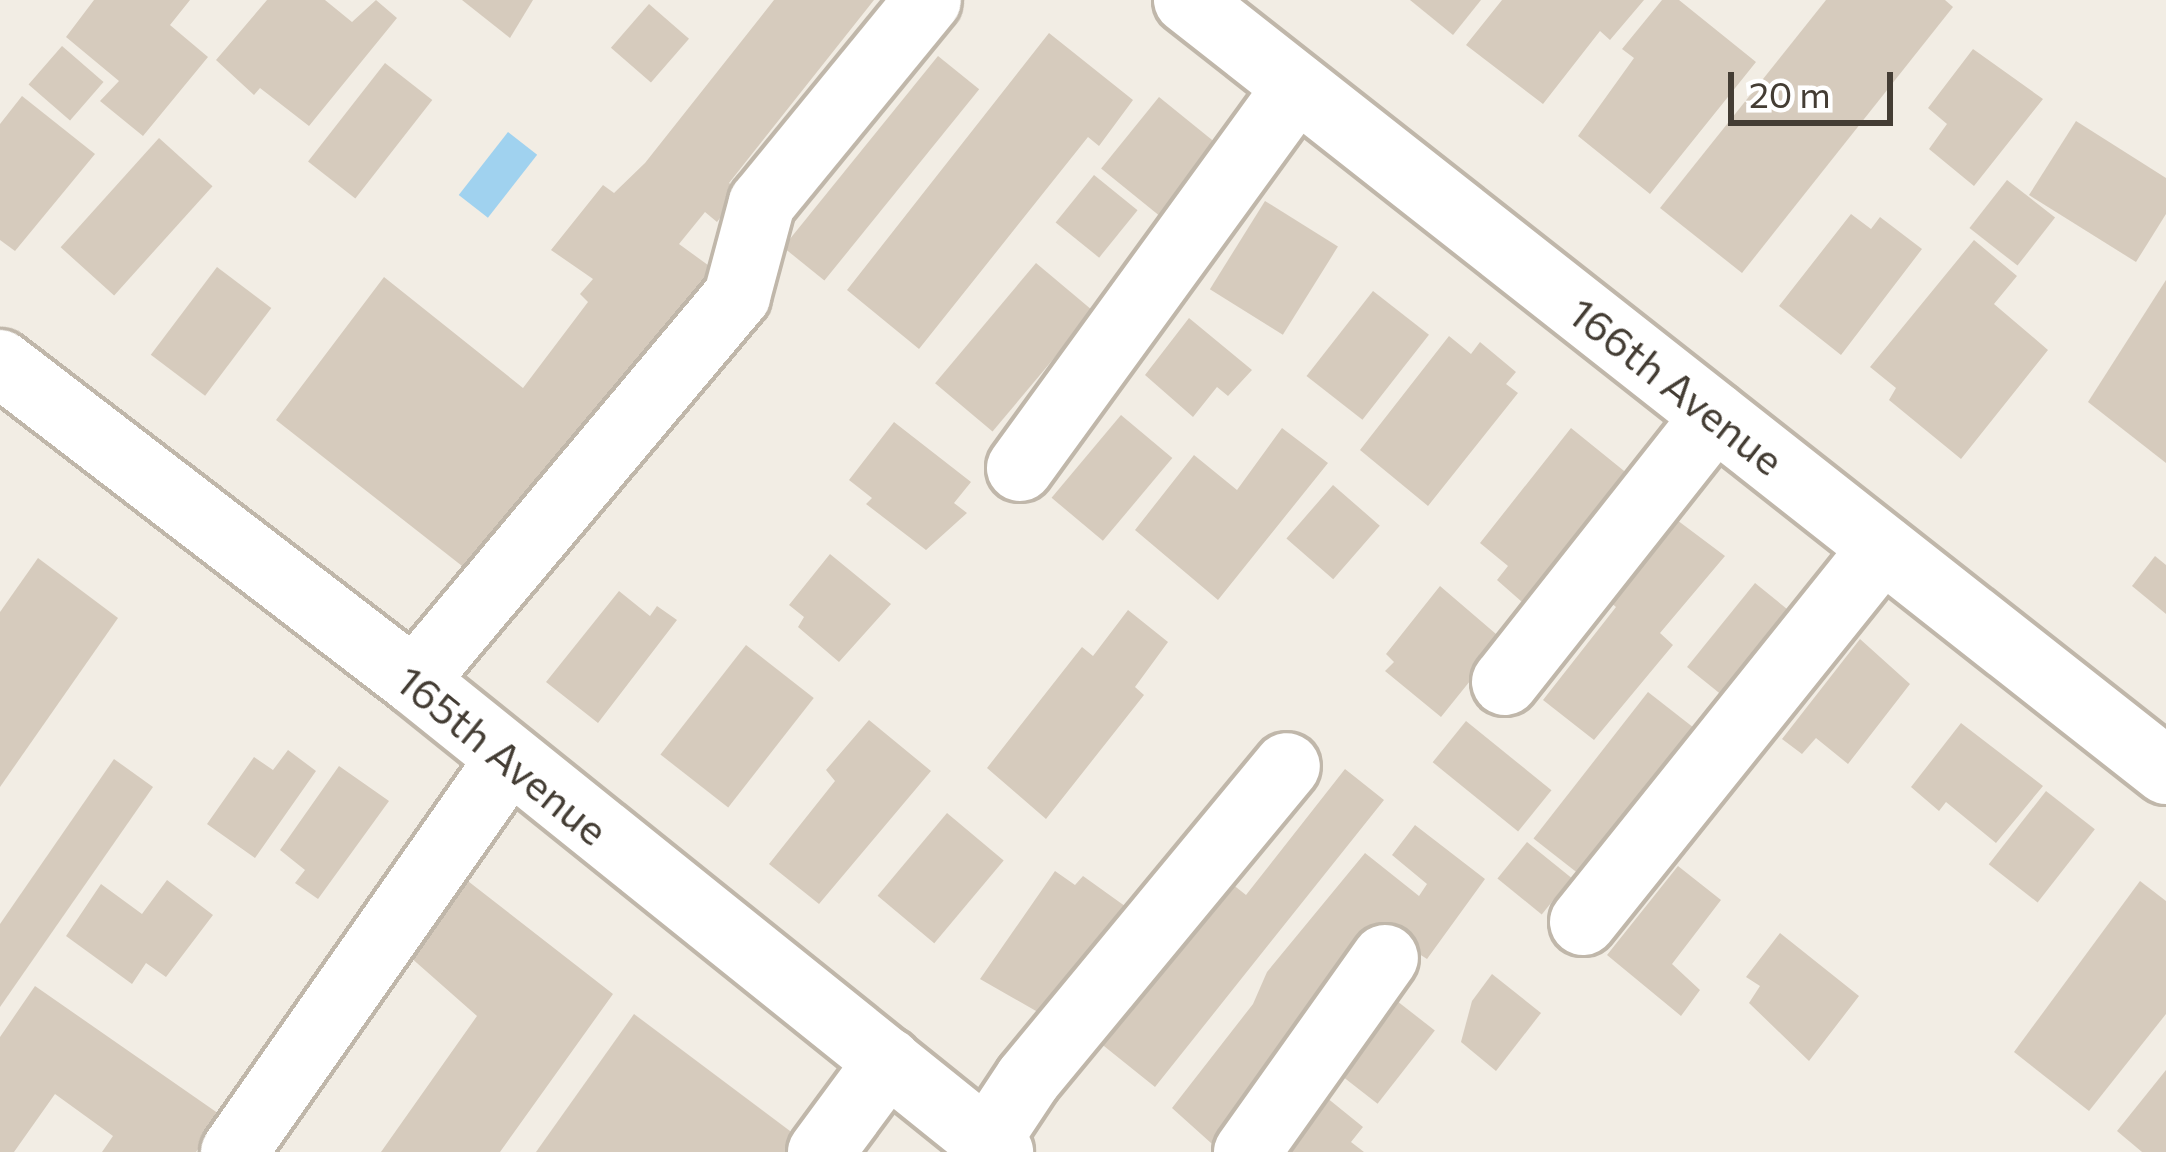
<!DOCTYPE html>
<html>
<head>
<meta charset="utf-8">
<style>
  body { margin:0 }
  #map { position:relative; width:2166px; height:1152px; overflow:hidden; background:#f2ede4; font-family:Commissioner,sans-serif }
  div>[style] { position:absolute }
  [style*='--x'] { left:calc(var(--x)*1px); top:calc(var(--y)*1px); width:calc(var(--w)*1px); rotate:calc(var(--a)*1deg) }
  .water>* { inset:0; background:#a0d2ef; transform-origin:0 0 }
  .building>* { inset:0; background:#d6cbbd; transform-origin:0 0 }
  .roads { filter:drop-shadow(3px 0 #c0b7aa) drop-shadow(-3px 0 #c0b7aa) drop-shadow(0 3px #c0b7aa) drop-shadow(0 -3px #c0b7aa) }
  .minor>* { height:66px; margin:-33px; padding:0 33px; transform-origin:33px; border-radius:33px; background:#fff }
  span { translate:-50% -50%; white-space:nowrap; text-align:center; line-height:1.15; -webkit-text-stroke:9px #fff; paint-order:stroke }
  .street-label { font-size:42px; color:#443d34 }
  .scale { position:absolute; left:1728px; top:72px; width:165px; height:54px; box-sizing:border-box; border:6px solid #443d34; border-top:0; padding-left:15px; font-size:36px; line-height:42px; white-space:nowrap; color:#443d34; -webkit-text-stroke:9px #fff; paint-order:stroke }
</style>
</head>
<body>
<div id="map">
  <div class="water">
    <i style="left:508px;top:132px;width:37px;height:80px;rotate:38deg"></i>
  </div>
  <div class="building">
    <i style="clip-path:polygon(94px 0,190px 0,170px 25px,208px 57px,143px 136px,100px 101px,119px 81px,66px 37px)"></i>
    <i style="clip-path:polygon(267px 0,325px 0,352px 22px,376px 0,397px 18px,309px 126px,260px 88px,254px 95px,216px 60px)"></i>
    <i style="clip-path:polygon(462px 0,533px 0,510px 38px)"></i>
    <i style="clip-path:polygon(774px 0,874px 0,729px 183px,740px 191px,717px 222px,705px 212px,679px 244px,712px 268px,471px 573px,276px 420px,384px 277px,523px 388px,588px 302px,580px 294px,593px 279px,551px 250px,603px 185px,614px 193px,645px 163px)"></i>
    <i style="clip-path:polygon(1410px 0,1481px 0,1453px 35px)"></i>
    <i style="clip-path:polygon(1502px 0,1644px 0,1610px 40px,1600px 31px,1543px 104px,1466px 45px)"></i>
    <i style="clip-path:polygon(1662px 0,1679px 0,1756px 62px,1650px 194px,1578px 136px,1634px 58px,1622px 49px)"></i>
    <i style="clip-path:polygon(1826px 0,1945px 0,1953px 7px,1742px 273px,1660px 208px)"></i>
    <i style="left:649px;top:4px;width:53px;height:58px;rotate:41deg"></i>
    <i style="clip-path:polygon(1049px 33px,1133px 100px,1099px 146px,1088px 137px,919px 349px,847px 290px)"></i>
    <i style="left:62px;top:46px;width:55px;height:51px;rotate:41deg"></i>
    <i style="clip-path:polygon(1973px 49px,2043px 99px,1974px 186px,1929px 149px,1947px 124px,1928px 108px)"></i>
    <i style="left:938px;top:56px;width:53px;height:246px;rotate:39deg"></i>
    <i style="left:385px;top:63px;width:60px;height:125px;rotate:38deg"></i>
    <i style="clip-path:polygon(22px 96px,95px 154px,15px 251px,0 240px,0 124px)"></i>
    <i style="left:1159px;top:97px;width:85px;height:92px;rotate:39deg"></i>
    <i style="clip-path:polygon(2076px 121px,2166px 178px,2166px 214px,2136px 262px,2029px 195px)"></i>
    <i style="left:159px;top:138px;width:72px;height:147px;rotate:42deg"></i>
    <i style="left:1094px;top:175px;width:56px;height:61px;rotate:39deg"></i>
    <i style="left:2007px;top:180px;width:61px;height:61px;rotate:38deg"></i>
    <i style="left:1265px;top:201px;width:86px;height:104px;rotate:32deg"></i>
    <i style="clip-path:polygon(1851px 214px,1871px 229px,1880px 217px,1922px 249px,1841px 355px,1779px 306px)"></i>
    <i style="clip-path:polygon(1974px 240px,2017px 276px,1994px 304px,2048px 350px,1961px 459px,1889px 400px,1896px 388px,1870px 367px)"></i>
    <i style="left:1036px;top:263px;width:75px;height:157px;rotate:40deg"></i>
    <i style="left:217px;top:267px;width:68px;height:110px;rotate:37deg"></i>
    <i style="clip-path:polygon(2166px 280px,2166px 463px,2088px 402px)"></i>
    <i style="left:1373px;top:291px;width:71px;height:108px;rotate:38deg"></i>
    <i style="clip-path:polygon(1189px 318px,1252px 370px,1228px 396px,1217px 387px,1193px 417px,1145px 375px)"></i>
    <i style="clip-path:polygon(1449px 336px,1471px 354px,1480px 342px,1516px 372px,1506px 384px,1518px 393px,1428px 506px,1360px 450px)"></i>
    <i style="left:1121px;top:415px;width:67px;height:108px;rotate:40deg"></i>
    <i style="clip-path:polygon(894px 422px,971px 482px,954px 503px,967px 513px,926px 550px,866px 504px,872px 498px,849px 480px)"></i>
    <i style="clip-path:polygon(1282px 428px,1328px 463px,1218px 600px,1135px 530px,1194px 455px,1237px 490px)"></i>
    <i style="clip-path:polygon(1571px 428px,1634px 479px,1529px 608px,1497px 580px,1508px 566px,1480px 543px)"></i>
    <i style="left:1333px;top:485px;width:62px;height:71px;rotate:41deg"></i>
    <i style="clip-path:polygon(1661px 508px,1725px 556px,1660px 633px,1673px 645px,1594px 740px,1543px 700px,1616px 607px,1596px 590px)"></i>
    <i style="clip-path:polygon(830px 554px,891px 604px,839px 662px,798px 627px,804px 617px,789px 605px)"></i>
    <i style="clip-path:polygon(2155px 556px,2166px 565px,2166px 614px,2132px 586px)"></i>
    <i style="clip-path:polygon(38px 558px,118px 618px,0 787px,0 612px)"></i>
    <i style="left:1755px;top:583px;width:63px;height:108px;rotate:39deg"></i>
    <i style="clip-path:polygon(1440px 586px,1503px 640px,1441px 717px,1385px 671px,1394px 662px,1386px 654px)"></i>
    <i style="clip-path:polygon(619px 591px,650px 616px,657px 606px,677px 620px,598px 723px,546px 682px)"></i>
    <i style="clip-path:polygon(1128px 610px,1168px 642px,1135px 687px,1144px 695px,1046px 819px,987px 768px,1082px 647px,1093px 656px)"></i>
    <i style="clip-path:polygon(1860px 639px,1910px 684px,1848px 764px,1816px 738px,1802px 754px,1782px 739px)"></i>
    <i style="left:746px;top:645px;width:86px;height:139px;rotate:38deg"></i>
    <i style="left:1648px;top:692px;width:71px;height:186px;rotate:38deg"></i>
    <i style="clip-path:polygon(869px 720px,931px 771px,819px 904px,769px 864px,835px 781px,826px 770px)"></i>
    <i style="left:1466px;top:721px;width:110px;height:53px;rotate:39deg"></i>
    <i style="clip-path:polygon(1961px 723px,2043px 786px,1996px 843px,1946px 802px,1939px 811px,1911px 787px)"></i>
    <i style="clip-path:polygon(288px 750px,316px 771px,255px 858px,207px 824px,254px 757px,273px 770px)"></i>
    <i style="clip-path:polygon(114px 759px,153px 787px,0 1007px,0 924px)"></i>
    <i style="clip-path:polygon(339px 766px,389px 801px,318px 899px,295px 883px,305px 870px,280px 850px)"></i>
    <i style="clip-path:polygon(1345px 769px,1384px 800px,1155px 1087px,1089px 1034px,1217px 872px,1246px 895px)"></i>
    <i style="left:2046px;top:791px;width:62px;height:93px;rotate:38deg"></i>
    <i style="left:947px;top:813px;width:74px;height:108px;rotate:40deg"></i>
    <i style="clip-path:polygon(1415px 825px,1485px 879px,1427px 959px,1377px 927px,1221px 1152px,1172px 1108px,1253px 1004px,1267px 972px,1365px 853px,1419px 896px,1427px 884px,1392px 855px)"></i>
    <i style="left:1527px;top:842px;width:57px;height:47px;rotate:39deg"></i>
    <i style="clip-path:polygon(446px 864px,613px 994px,500px 1152px,381px 1152px,477px 1016px,392px 941px)"></i>
    <i style="clip-path:polygon(1678px 866px,1721px 900px,1672px 964px,1700px 990px,1681px 1016px,1607px 955px)"></i>
    <i style="clip-path:polygon(1055px 871px,1075px 885px,1083px 876px,1129px 909px,1050px 1019px,980px 979px)"></i>
    <i style="clip-path:polygon(167px 880px,213px 915px,166px 977px,146px 963px,132px 984px,66px 936px,101px 884px,142px 914px)"></i>
    <i style="clip-path:polygon(2140px 881px,2166px 901px,2166px 1014px,2089px 1111px,2014px 1052px)"></i>
    <i style="clip-path:polygon(1780px 933px,1859px 996px,1809px 1061px,1749px 1003px,1760px 986px,1746px 977px)"></i>
    <i style="clip-path:polygon(1492px 974px,1541px 1013px,1496px 1071px,1461px 1042px,1472px 1001px)"></i>
    <i style="clip-path:polygon(35px 986px,222px 1116px,196px 1152px,102px 1152px,113px 1136px,55px 1094px,14px 1152px,0 1152px,0 1037px)"></i>
    <i style="left:1397px;top:1001px;width:48px;height:93px;rotate:38deg"></i>
    <i style="clip-path:polygon(634px 1014px,806px 1143px,799px 1152px,536px 1152px)"></i>
    <i style="clip-path:polygon(2166px 1070px,2166px 1152px,2142px 1152px,2117px 1131px)"></i>
    <i style="clip-path:polygon(1321px 1093px,1363px 1127px,1351px 1142px,1364px 1152px,1276px 1152px)"></i>
  </div>
  <div class="roads">
    <div class="minor">
      <i style="--x:1187;--y:0;--w:1246;--a:38.22"></i>
      <i style="--x:0;--y:363;--w:522;--a:37.53"></i>
      <i style="--x:414;--y:681;--w:752;--a:38.79"></i>
      <i style="--x:1020;--y:468;--w:471;--a:-54"></i>
      <i style="--x:414;--y:681;--w:503;--a:-50"></i>
      <i style="--x:737;--y:296;--w:96;--a:-75"></i>
      <i style="--x:762;--y:203;--w:262;--a:-50.7"></i>
      <i style="--x:1505;--y:682;--w:339;--a:-51.7"></i>
      <i style="--x:1583;--y:922;--w:479;--a:-51.3"></i>
      <i style="--x:987;--y:1141;--w:74;--a:-56.5"></i>
      <i style="--x:1028;--y:1079;--w:406;--a:-50.4"></i>
      <i style="--x:234;--y:1152;--w:480;--a:-55"></i>
      <i style="--x:821;--y:1152;--w:113;--a:-53.6"></i>
      <i style="--x:1247;--y:1152;--w:238;--a:-54.6"></i>
    </div>
  </div>
  <div class="street-label">
    <span style="left:1677px;top:385px;rotate:38deg">166th Avenue</span>
    <span style="left:503px;top:754px;rotate:39deg">165th Avenue</span>
  </div>
  <div class="scale">20 m</div>
</div>
</body>
</html>
